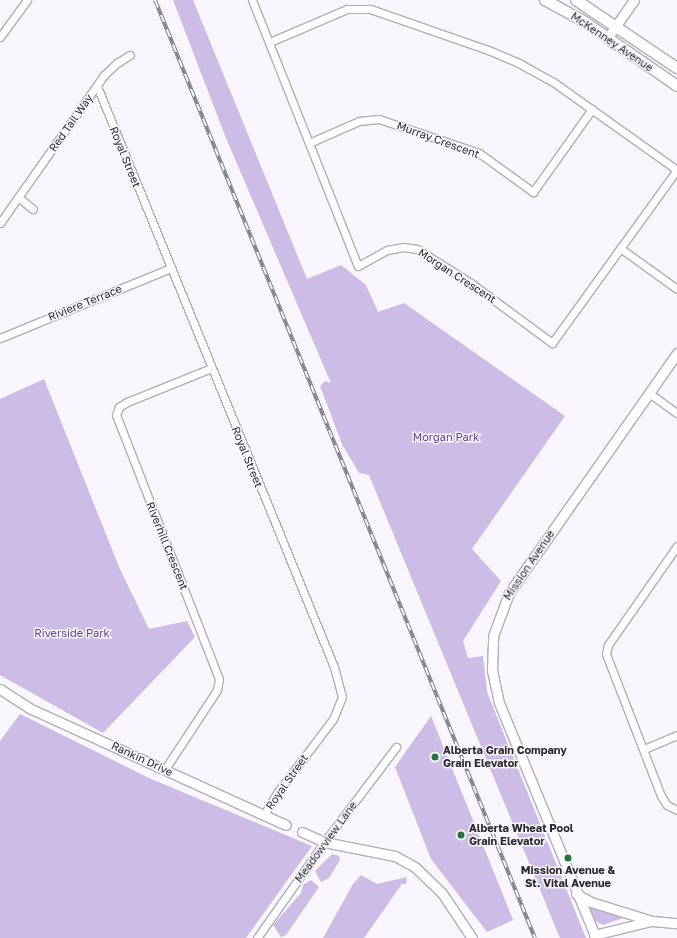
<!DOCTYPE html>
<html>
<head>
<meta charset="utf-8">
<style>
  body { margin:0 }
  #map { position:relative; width:677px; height:938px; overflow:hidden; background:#f9f6fe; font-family:"Golos Text",sans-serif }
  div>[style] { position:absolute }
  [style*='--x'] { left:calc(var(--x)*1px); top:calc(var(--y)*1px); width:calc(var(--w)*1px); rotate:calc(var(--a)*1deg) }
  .green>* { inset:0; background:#ccbce6 }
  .roads { filter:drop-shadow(1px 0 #b2aeb8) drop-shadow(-1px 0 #b2aeb8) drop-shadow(0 1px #b2aeb8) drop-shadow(0 -1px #b2aeb8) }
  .minor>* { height:7px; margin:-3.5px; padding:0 3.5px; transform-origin:3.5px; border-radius:3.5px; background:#fff }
  .tertiary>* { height:9px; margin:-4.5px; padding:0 4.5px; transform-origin:4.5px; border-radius:4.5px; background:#fff }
  .secondary>* { height:10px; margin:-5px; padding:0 5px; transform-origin:5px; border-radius:5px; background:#fff }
  .rail>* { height:4px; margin-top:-2px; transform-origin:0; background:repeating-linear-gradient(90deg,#f9f6fe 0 8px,#807e83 0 16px); box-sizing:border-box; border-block:1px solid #807e83 }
  .dots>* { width:11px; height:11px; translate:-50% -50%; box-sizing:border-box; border:2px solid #f9f6fe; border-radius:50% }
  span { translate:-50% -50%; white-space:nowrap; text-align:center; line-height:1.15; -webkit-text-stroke:3px #f9f6fe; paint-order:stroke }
  .street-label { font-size:11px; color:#2d2b2f }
  .park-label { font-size:11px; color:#664292 }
  .poi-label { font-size:11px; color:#2d2b2f; font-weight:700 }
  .left { translate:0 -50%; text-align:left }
</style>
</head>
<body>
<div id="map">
  <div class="green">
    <i style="clip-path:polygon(173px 0,193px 0,307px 279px,341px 265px,366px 285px,378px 312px,404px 303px,565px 416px,472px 549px,501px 581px,463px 641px,468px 658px,483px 656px,487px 692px,586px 938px,560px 938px,369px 475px,359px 473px,342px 444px,320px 386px,325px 381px,331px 383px,226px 138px)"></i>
    <i style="clip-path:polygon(44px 379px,119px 567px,149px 629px,187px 621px,195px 637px,103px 733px,0 675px,0 399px)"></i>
    <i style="clip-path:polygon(20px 714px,149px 778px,312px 846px,246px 938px,0 938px,0 741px)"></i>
    <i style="clip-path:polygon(431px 716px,513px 920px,487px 932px,431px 859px,395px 767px)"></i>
    <i style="clip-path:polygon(332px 854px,339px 856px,340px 860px,329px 878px,321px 882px,315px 871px)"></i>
    <i style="clip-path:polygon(361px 875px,377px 884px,407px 877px,406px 884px,402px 884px,364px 938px,323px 938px,353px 884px)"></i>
    <i style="clip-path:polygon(311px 880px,319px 887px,286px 935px,281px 937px,273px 925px,301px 893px,303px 885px)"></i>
    <i style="clip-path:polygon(591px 907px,625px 916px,626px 917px,603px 925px,595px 921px,589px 908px)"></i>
  </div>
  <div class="roads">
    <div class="minor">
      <i style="--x:252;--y:0;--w:286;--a:68.3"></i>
      <i style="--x:358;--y:266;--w:33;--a:-29"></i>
      <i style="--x:387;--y:250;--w:17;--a:-10"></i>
      <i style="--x:404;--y:247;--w:13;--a:9"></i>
      <i style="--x:417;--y:249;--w:64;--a:32.2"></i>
      <i style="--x:471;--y:283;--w:101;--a:36.5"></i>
      <i style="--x:552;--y:343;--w:213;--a:-54.2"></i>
      <i style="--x:677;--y:170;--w:152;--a:-144.6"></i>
      <i style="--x:553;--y:82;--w:39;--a:-151"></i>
      <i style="--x:519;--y:63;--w:34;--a:-157"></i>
      <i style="--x:488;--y:50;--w:125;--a:-160.8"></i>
      <i style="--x:370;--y:9;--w:23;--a:180"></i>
      <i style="--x:347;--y:9;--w:84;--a:156.8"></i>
      <i style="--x:0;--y:37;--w:46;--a:-53.9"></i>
      <i style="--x:97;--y:86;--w:627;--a:67.81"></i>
      <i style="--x:334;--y:667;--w:31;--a:75"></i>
      <i style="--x:342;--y:697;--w:24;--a:112"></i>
      <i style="--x:333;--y:719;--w:93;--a:127.1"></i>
      <i style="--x:277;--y:793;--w:26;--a:121"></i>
      <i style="--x:309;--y:143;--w:55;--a:-23.7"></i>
      <i style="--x:359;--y:121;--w:20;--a:-6"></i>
      <i style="--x:379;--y:119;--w:106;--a:18.8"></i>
      <i style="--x:479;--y:153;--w:67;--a:35.8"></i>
      <i style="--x:533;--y:192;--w:102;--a:-54.6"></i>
      <i style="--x:18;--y:197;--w:19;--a:39"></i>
      <i style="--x:0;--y:223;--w:181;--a:-54.9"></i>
      <i style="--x:104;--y:75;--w:18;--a:-43"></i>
      <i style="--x:117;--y:63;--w:15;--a:-32"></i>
      <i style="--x:620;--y:248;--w:70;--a:35.7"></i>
      <i style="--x:0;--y:338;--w:185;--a:-22.3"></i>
      <i style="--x:649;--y:393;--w:34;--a:36"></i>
      <i style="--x:677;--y:546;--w:121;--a:124.9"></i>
      <i style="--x:608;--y:645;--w:9;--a:103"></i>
      <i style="--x:606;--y:654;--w:152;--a:68.8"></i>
      <i style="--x:661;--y:796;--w:11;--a:56"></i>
      <i style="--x:667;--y:805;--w:11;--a:27"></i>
      <i style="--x:644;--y:749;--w:36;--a:-23"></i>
      <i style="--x:165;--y:769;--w:95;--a:-56.6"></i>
      <i style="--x:217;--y:690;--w:11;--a:-80"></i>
      <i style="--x:219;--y:679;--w:283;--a:-111.3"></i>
      <i style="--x:116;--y:415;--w:9;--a:-69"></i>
      <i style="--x:119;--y:407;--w:9;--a:-32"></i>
      <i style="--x:127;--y:402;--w:91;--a:-22"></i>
      <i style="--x:257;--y:938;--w:123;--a:-54.9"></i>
      <i style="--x:328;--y:837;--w:113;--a:-52.9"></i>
    </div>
    <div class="tertiary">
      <i style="--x:608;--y:37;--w:45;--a:-54.9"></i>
      <i style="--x:0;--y:689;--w:35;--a:33"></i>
      <i style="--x:29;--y:708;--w:282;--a:24.5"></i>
      <i style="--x:302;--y:832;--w:24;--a:24"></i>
      <i style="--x:324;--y:842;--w:72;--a:11.2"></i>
      <i style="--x:395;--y:856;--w:23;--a:29"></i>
      <i style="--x:415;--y:867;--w:37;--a:44"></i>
      <i style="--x:442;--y:893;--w:54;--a:56.3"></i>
      <i style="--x:576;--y:894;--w:17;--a:28"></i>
      <i style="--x:591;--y:902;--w:64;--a:17.3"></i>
      <i style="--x:652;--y:921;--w:25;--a:5"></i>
      <i style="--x:594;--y:935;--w:59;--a:-13.8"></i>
      <i style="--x:596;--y:938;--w:254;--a:-112.4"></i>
      <i style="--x:499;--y:703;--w:34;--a:-102"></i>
      <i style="--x:492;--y:670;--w:34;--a:-88"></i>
      <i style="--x:493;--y:636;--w:46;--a:-69.6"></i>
      <i style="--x:509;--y:593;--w:293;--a:-55"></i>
    </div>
    <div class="secondary">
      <i style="--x:545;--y:0;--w:46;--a:28.8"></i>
      <i style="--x:585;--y:22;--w:112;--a:34.8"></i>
      <i style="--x:576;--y:0;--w:122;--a:34"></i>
    </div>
  </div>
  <div class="rail">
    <i style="--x:155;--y:0;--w:1012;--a:67.95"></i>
  </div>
  <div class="dots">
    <i style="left:435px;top:757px;background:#277443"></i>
    <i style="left:461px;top:835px;background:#277443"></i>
    <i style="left:568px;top:858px;background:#277443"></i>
  </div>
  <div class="street-label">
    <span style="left:612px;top:42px;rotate:34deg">McKenney Avenue</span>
    <span style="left:71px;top:123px;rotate:-55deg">Red Tail Way</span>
    <span style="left:438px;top:140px;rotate:20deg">Murray Crescent</span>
    <span style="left:125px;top:157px;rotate:68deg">Royal Street</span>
    <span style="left:457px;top:276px;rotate:33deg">Morgan Crescent</span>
    <span style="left:85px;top:303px;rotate:-22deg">Riviere Terrace</span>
    <span style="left:247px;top:457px;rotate:68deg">Royal Street</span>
    <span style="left:167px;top:546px;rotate:68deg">Riverhill Crescent</span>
    <span style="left:529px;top:565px;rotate:-56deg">Mission Avenue</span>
    <span style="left:142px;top:759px;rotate:25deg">Rankin Drive</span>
    <span style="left:287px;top:782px;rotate:-55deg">Royal Street</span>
    <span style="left:326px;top:842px;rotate:-54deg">Meadowview Lane</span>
  </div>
  <div class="park-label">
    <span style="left:446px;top:437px">Morgan Park</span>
    <span style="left:72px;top:633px">Riverside Park</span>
  </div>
  <div class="poi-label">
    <span class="left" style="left:443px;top:757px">Alberta Grain Company<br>Grain Elevator</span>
    <span class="left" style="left:469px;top:835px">Alberta Wheat Pool<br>Grain Elevator</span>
    <span style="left:568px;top:877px">Mission Avenue &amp;<br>St. Vital Avenue</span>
  </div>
</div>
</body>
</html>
